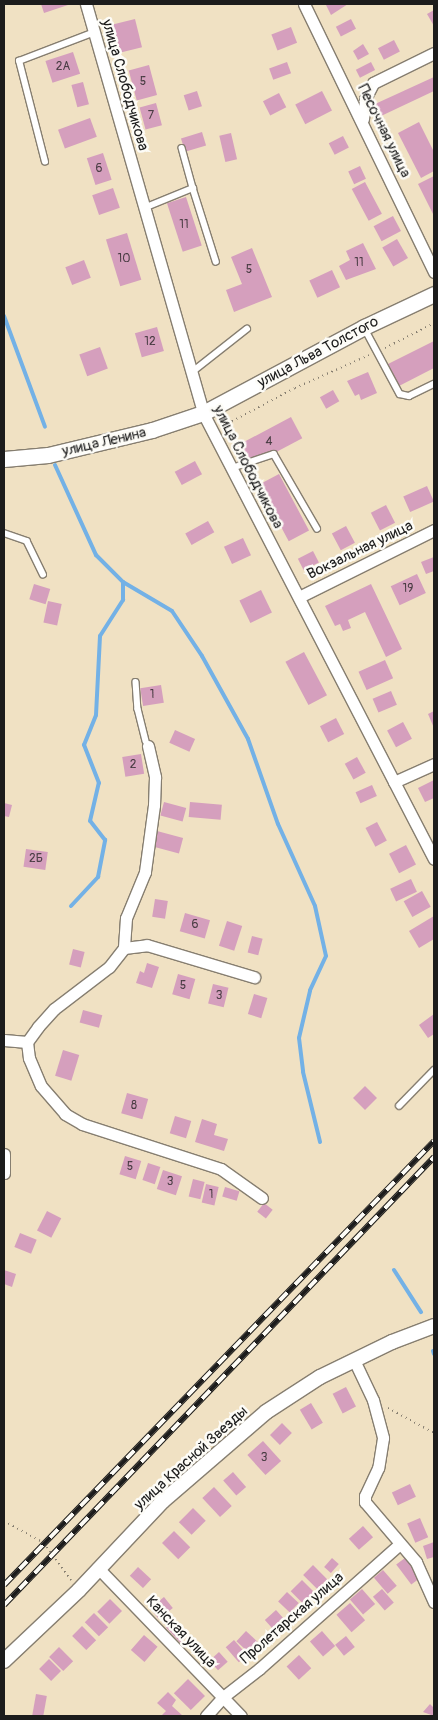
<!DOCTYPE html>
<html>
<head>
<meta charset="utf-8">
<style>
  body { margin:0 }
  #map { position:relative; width:438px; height:1720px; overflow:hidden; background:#f0e1c3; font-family:Pangolin,sans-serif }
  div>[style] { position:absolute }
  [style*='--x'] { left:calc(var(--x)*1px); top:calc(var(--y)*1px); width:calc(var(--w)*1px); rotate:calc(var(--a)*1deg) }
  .stream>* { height:4px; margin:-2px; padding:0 2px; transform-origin:2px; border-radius:2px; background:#73b1e6 }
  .building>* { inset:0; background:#d59fbd; transform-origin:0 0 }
  .path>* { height:2px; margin-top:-1px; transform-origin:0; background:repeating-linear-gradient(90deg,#867e70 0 1px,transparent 0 5px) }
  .roads { filter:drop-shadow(1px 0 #867e70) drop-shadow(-1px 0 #867e70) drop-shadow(0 1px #867e70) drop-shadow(0 -1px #867e70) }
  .service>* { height:5.5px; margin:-2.75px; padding:0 2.75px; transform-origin:2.75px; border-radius:2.75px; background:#fff }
  .minor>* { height:11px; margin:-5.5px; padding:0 5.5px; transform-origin:5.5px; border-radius:5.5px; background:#fff }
  .tertiary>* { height:14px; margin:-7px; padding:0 7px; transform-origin:7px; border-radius:7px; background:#fff }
  .secondary>* { height:15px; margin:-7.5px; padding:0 7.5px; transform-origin:7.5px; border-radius:7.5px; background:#fff }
  .rail>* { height:5.5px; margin-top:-2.75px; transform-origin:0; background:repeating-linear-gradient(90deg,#fdfcf7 0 11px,#1c1c1c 0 22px); box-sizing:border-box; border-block:1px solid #1c1c1c }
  span { translate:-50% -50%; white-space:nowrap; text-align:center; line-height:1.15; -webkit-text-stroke:5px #fdfcf7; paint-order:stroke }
  .number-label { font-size:12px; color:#4a3d44 }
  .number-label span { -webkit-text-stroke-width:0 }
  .street-label { font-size:15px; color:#1c1c1c }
  .frame { position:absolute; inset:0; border:5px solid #1c1c1c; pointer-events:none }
</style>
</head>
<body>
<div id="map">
  <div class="stream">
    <i style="--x:4;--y:316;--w:118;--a:69.7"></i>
    <i style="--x:55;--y:465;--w:99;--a:65.5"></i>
    <i style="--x:96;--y:555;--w:38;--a:45"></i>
    <i style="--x:123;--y:582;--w:57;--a:30.6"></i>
    <i style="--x:172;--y:611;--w:54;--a:56.3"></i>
    <i style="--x:202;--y:656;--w:95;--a:61"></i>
    <i style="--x:248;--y:739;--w:90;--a:70.6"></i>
    <i style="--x:278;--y:824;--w:90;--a:65.7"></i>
    <i style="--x:315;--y:906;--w:51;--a:77.6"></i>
    <i style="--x:326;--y:956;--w:38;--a:115"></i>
    <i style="--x:310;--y:991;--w:48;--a:103.2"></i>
    <i style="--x:299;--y:1038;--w:34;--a:83"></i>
    <i style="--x:303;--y:1072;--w:72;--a:76.3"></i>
    <i style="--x:71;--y:906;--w:40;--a:-47"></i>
    <i style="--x:98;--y:877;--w:38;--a:-79"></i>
    <i style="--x:105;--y:840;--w:24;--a:-128"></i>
    <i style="--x:90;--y:821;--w:39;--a:-77"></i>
    <i style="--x:99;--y:783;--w:41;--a:-111.5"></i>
    <i style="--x:84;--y:745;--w:32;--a:-68"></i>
    <i style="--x:96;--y:715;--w:79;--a:-87.1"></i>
    <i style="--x:100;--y:636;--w:43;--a:-57.4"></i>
    <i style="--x:123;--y:600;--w:18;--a:-90"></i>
    <i style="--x:394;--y:1270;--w:50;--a:57.3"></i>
    <i style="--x:433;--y:1351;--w:3;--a:72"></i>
  </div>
  <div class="building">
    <i style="clip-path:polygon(41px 4px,71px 4px,44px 13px)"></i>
    <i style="clip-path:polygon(348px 4px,331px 15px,326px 5px,328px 4px)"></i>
    <i style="clip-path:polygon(434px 10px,434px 26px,427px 14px)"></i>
    <i style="left:135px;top:19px;width:29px;height:24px;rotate:76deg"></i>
    <i style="left:351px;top:19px;width:11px;height:17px;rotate:63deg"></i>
    <i style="left:291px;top:27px;width:17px;height:21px;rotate:69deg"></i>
    <i style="left:394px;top:40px;width:13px;height:18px;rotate:63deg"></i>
    <i style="clip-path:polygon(363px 44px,369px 54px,358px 60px,353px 51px)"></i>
    <i style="left:73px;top:52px;width:23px;height:29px;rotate:72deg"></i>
    <i style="left:287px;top:62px;width:12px;height:19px;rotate:70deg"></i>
    <i style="left:371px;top:62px;width:9px;height:17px;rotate:63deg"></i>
    <i style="left:149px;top:65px;width:31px;height:21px;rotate:75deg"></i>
    <i style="clip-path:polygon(434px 77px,434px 91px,381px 116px,375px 104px)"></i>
    <i style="left:83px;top:82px;width:23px;height:12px;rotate:75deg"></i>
    <i style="left:197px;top:91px;width:16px;height:14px;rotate:72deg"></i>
    <i style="left:322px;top:91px;width:22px;height:30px;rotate:63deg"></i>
    <i style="left:279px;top:93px;width:16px;height:18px;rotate:63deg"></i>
    <i style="left:156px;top:103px;width:23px;height:17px;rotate:75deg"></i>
    <i style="left:90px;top:118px;width:20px;height:34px;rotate:70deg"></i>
    <i style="clip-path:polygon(419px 122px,434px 152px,434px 171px,421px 178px,398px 133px)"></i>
    <i style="left:202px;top:132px;width:14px;height:22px;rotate:73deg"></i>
    <i style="left:231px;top:133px;width:27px;height:12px;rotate:77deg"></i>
    <i style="left:343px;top:136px;width:13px;height:16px;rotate:63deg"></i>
    <i style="left:103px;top:153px;width:28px;height:17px;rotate:72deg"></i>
    <i style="left:360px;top:166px;width:14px;height:13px;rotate:65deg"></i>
    <i style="clip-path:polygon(434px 176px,434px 216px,418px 184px)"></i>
    <i style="left:365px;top:182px;width:36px;height:15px;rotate:62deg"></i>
    <i style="left:113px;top:188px;width:21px;height:22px;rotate:71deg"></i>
    <i style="left:186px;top:197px;width:51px;height:20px;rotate:72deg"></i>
    <i style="left:393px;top:216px;width:17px;height:22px;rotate:62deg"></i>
    <i style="left:127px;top:233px;width:49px;height:22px;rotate:73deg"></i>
    <i style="left:397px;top:239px;width:22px;height:17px;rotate:60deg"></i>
    <i style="clip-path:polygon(363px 243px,376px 269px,346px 280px,339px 266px,350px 260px,346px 251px)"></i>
    <i style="clip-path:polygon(252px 248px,272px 297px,234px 312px,226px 290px,242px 284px,231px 257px)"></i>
    <i style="left:84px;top:260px;width:19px;height:20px;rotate:69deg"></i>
    <i style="left:332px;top:270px;width:19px;height:25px;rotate:65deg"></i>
    <i style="left:157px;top:327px;width:25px;height:23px;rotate:74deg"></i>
    <i style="clip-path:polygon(434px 341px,434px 368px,399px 386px,388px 364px)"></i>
    <i style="left:100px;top:347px;width:23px;height:22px;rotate:70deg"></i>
    <i style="clip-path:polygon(368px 372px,377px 393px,361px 400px,359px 394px,355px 396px,347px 381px)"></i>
    <i style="left:333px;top:390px;width:13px;height:15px;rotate:61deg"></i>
    <i style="left:291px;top:417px;width:24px;height:62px;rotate:62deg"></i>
    <i style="left:195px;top:461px;width:15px;height:23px;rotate:62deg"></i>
    <i style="left:279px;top:474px;width:64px;height:23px;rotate:62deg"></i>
    <i style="left:427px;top:486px;width:17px;height:26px;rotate:66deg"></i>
    <i style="left:386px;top:505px;width:20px;height:17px;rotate:63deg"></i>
    <i style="left:208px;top:521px;width:13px;height:26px;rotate:61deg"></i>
    <i style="left:346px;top:526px;width:19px;height:16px;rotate:62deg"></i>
    <i style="left:243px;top:538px;width:19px;height:21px;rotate:65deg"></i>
    <i style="left:313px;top:551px;width:13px;height:17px;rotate:63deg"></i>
    <i style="clip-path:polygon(434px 557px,434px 571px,426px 574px,421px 562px)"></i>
    <i style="left:417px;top:574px;width:21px;height:29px;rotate:65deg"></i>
    <i style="left:34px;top:584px;width:17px;height:16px;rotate:17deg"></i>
    <i style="clip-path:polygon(371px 584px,402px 649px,386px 657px,365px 612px,348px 620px,351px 628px,343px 631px,340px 624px,335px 626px,325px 606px)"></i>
    <i style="left:261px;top:590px;width:25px;height:24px;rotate:64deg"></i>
    <i style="left:48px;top:601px;width:14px;height:22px;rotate:12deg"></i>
    <i style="left:304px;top:652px;width:49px;height:21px;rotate:62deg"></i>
    <i style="left:385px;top:660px;width:20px;height:29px;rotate:66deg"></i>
    <i style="left:161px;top:685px;width:18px;height:21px;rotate:81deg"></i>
    <i style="left:391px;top:691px;width:15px;height:20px;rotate:67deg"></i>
    <i style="clip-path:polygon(434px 711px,434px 728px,428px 714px)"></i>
    <i style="left:336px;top:718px;width:18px;height:18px;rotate:63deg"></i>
    <i style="left:403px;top:722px;width:19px;height:18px;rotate:62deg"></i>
    <i style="left:175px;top:730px;width:22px;height:14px;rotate:24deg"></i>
    <i style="left:141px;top:754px;width:20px;height:19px;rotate:81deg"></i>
    <i style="left:357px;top:757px;width:18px;height:14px;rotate:61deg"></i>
    <i style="clip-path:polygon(434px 780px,434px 798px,425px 802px,418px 788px)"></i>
    <i style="left:372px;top:785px;width:12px;height:18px;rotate:66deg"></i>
    <i style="left:164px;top:802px;width:23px;height:14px;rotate:15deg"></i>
    <i style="left:190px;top:802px;width:32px;height:15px;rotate:5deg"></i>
    <i style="clip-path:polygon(4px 803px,12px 805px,9px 817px,4px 816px)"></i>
    <i style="left:377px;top:822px;width:21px;height:13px;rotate:62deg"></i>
    <i style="left:157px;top:831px;width:27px;height:16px;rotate:15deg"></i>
    <i style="left:406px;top:845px;width:22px;height:19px;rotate:63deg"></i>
    <i style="left:26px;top:849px;width:22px;height:18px;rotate:8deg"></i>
    <i style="left:411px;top:879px;width:14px;height:23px;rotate:65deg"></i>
    <i style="left:422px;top:891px;width:18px;height:21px;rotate:61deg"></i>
    <i style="left:155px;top:899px;width:13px;height:18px;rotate:9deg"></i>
    <i style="left:185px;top:913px;width:26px;height:19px;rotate:16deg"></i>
    <i style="clip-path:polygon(434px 916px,434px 939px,419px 948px,409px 931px)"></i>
    <i style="left:227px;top:921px;width:16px;height:26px;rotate:18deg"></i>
    <i style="left:252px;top:936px;width:11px;height:17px;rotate:15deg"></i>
    <i style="left:73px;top:949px;width:12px;height:16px;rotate:14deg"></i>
    <i style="clip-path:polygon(147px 963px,159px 967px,152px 988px,136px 983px,140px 971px,144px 973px)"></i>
    <i style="left:178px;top:974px;width:18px;height:21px;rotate:16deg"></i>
    <i style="left:213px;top:984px;width:16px;height:20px;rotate:14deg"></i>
    <i style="left:254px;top:994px;width:14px;height:21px;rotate:17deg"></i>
    <i style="left:83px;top:1010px;width:20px;height:13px;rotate:15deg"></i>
    <i style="clip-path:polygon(434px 1014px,434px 1034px,428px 1038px,419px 1025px)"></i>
    <i style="left:63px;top:1050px;width:17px;height:27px;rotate:17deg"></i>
    <i style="left:365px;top:1086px;width:17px;height:17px;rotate:45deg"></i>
    <i style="left:127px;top:1093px;width:22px;height:21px;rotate:16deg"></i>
    <i style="left:175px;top:1116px;width:17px;height:18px;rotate:17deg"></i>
    <i style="clip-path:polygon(202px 1119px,217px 1124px,214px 1135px,228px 1139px,224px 1151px,195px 1142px)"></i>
    <i style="left:125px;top:1156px;width:17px;height:19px;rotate:17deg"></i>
    <i style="left:148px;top:1163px;width:13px;height:18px;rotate:18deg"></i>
    <i style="left:163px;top:1170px;width:20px;height:20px;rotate:18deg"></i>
    <i style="left:193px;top:1179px;width:12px;height:18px;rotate:14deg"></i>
    <i style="left:206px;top:1184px;width:13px;height:19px;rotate:13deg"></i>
    <i style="left:225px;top:1187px;width:15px;height:10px;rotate:16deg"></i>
    <i style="left:264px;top:1203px;width:11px;height:11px;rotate:38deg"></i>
    <i style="left:47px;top:1211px;width:16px;height:22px;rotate:27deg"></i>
    <i style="left:20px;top:1233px;width:18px;height:15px;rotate:22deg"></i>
    <i style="clip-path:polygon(4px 1270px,16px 1274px,12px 1287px,4px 1284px)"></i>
    <i style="left:346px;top:1387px;width:22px;height:15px;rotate:63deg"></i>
    <i style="left:311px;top:1403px;width:23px;height:13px;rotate:59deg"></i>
    <i style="left:282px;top:1423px;width:14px;height:17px;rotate:45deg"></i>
    <i style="left:263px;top:1441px;width:27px;height:21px;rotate:48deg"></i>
    <i style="left:233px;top:1472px;width:20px;height:13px;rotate:49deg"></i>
    <i style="left:410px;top:1484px;width:14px;height:20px;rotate:65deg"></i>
    <i style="left:214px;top:1487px;width:26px;height:16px;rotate:47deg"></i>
    <i style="left:193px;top:1508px;width:18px;height:20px;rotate:45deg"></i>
    <i style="left:420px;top:1518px;width:21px;height:14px;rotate:67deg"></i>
    <i style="left:363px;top:1526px;width:15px;height:19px;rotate:48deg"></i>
    <i style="left:174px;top:1531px;width:23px;height:17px;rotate:45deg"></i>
    <i style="clip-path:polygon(434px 1542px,434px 1557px,427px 1559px,423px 1546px)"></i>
    <i style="left:332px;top:1558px;width:9px;height:12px;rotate:41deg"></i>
    <i style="left:405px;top:1558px;width:25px;height:11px;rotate:53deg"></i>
    <i style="left:313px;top:1565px;width:20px;height:14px;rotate:45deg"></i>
    <i style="left:138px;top:1567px;width:18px;height:12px;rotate:43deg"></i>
    <i style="left:383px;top:1570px;width:21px;height:12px;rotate:49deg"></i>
    <i style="left:302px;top:1580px;width:18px;height:16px;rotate:45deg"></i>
    <i style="left:362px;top:1589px;width:20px;height:16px;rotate:49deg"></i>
    <i style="left:382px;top:1589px;width:18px;height:12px;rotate:49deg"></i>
    <i style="left:287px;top:1592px;width:16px;height:13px;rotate:43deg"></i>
    <i style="left:164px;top:1597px;width:14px;height:18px;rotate:51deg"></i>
    <i style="left:110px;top:1599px;width:17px;height:18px;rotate:45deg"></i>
    <i style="left:350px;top:1603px;width:23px;height:18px;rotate:49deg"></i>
    <i style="left:276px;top:1610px;width:15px;height:15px;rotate:48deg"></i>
    <i style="left:94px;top:1613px;width:20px;height:13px;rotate:45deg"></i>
    <i style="left:174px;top:1620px;width:21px;height:11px;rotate:47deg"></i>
    <i style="left:82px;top:1626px;width:20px;height:14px;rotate:45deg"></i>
    <i style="left:246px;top:1631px;width:18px;height:14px;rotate:43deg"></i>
    <i style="left:322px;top:1631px;width:20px;height:16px;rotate:49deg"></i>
    <i style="left:144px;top:1635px;width:18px;height:20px;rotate:41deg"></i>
    <i style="left:346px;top:1636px;width:14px;height:14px;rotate:51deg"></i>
    <i style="left:234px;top:1640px;width:20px;height:11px;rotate:49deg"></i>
    <i style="left:59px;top:1647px;width:20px;height:14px;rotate:45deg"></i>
    <i style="left:219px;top:1652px;width:13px;height:13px;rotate:48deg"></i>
    <i style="left:299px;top:1655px;width:18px;height:17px;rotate:47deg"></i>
    <i style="left:49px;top:1659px;width:17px;height:14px;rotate:45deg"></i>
    <i style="left:188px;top:1679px;width:24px;height:20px;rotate:45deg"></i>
    <i style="clip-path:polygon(168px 1692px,176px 1700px,172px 1706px,183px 1716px,162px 1715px,166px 1711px,157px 1703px)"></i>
    <i style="left:36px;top:1694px;width:11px;height:22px;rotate:10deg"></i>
    <i style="clip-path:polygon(430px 1704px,434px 1708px,434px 1716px,423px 1712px)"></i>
  </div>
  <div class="path">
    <i style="--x:385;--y:348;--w:55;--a:-27"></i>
    <i style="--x:223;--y:426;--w:81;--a:-27.8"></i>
    <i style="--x:295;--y:388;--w:81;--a:-24"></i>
    <i style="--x:388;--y:1408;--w:52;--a:28.5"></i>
    <i style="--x:4;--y:1521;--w:46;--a:28.8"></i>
    <i style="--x:44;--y:1543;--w:46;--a:53.9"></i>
  </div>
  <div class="roads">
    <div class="service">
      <i style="--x:182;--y:148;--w:41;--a:74.6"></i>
      <i style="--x:45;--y:162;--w:104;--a:-104.4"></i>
      <i style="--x:19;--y:61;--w:81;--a:-20.9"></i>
      <i style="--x:144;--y:208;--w:53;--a:-22.2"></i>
      <i style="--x:193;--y:188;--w:77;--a:72.5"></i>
      <i style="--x:364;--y:327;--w:76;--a:61.8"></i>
      <i style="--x:400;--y:394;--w:9;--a:13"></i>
      <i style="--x:409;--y:396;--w:28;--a:-26"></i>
      <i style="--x:191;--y:373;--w:71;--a:-38.2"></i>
      <i style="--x:232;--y:468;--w:44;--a:-18.4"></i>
      <i style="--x:274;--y:454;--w:86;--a:59.8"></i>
      <i style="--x:4;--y:533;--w:24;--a:19"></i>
      <i style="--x:27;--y:541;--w:37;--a:64"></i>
      <i style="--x:136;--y:682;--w:27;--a:86"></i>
      <i style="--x:138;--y:709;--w:33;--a:76"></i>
      <i style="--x:399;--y:1106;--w:50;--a:-45.8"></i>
    </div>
    <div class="minor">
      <i style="--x:86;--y:4;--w:425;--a:74"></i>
      <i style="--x:203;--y:413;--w:502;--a:62.62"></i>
      <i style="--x:304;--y:4;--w:298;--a:64.1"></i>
      <i style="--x:363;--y:119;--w:20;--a:-84"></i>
      <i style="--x:365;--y:99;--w:18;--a:-63"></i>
      <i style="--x:373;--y:83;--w:68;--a:-26.2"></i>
      <i style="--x:299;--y:597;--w:151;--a:-26.4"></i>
      <i style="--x:148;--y:746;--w:32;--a:77"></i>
      <i style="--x:155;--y:777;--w:28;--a:92"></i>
      <i style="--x:154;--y:805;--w:68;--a:97.7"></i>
      <i style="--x:145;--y:872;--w:50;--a:112.4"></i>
      <i style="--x:126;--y:918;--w:30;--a:94"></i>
      <i style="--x:124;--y:948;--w:24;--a:128"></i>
      <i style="--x:109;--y:967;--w:69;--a:142.6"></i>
      <i style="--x:54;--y:1009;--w:24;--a:132"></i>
      <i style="--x:38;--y:1027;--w:19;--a:126"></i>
      <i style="--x:27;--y:1042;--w:16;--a:83"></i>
      <i style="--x:29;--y:1058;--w:30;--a:67"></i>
      <i style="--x:41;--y:1086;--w:37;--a:49"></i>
      <i style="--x:65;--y:1114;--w:20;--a:30"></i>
      <i style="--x:82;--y:1124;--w:146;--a:17.9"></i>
      <i style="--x:221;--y:1169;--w:50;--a:35.3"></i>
      <i style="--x:394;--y:782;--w:44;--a:-24.2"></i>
      <i style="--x:124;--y:948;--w:23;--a:-7"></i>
      <i style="--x:147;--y:945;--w:112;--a:16.7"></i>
      <i style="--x:4;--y:1040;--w:23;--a:5"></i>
      <i style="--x:4;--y:1154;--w:19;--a:90"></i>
      <i style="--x:354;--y:1360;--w:44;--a:64.6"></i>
      <i style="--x:373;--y:1400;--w:39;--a:75"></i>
      <i style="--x:383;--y:1438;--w:30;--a:99"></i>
      <i style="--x:378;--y:1468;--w:31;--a:115"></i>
      <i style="--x:365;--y:1496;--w:6;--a:90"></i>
      <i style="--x:365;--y:1502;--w:79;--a:49.6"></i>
      <i style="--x:416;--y:1562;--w:44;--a:65.8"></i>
      <i style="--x:99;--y:1569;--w:204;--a:46"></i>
      <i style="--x:206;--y:1716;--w:25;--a:-48"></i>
      <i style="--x:223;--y:1697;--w:46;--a:-37.9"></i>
      <i style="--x:259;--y:1669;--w:188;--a:-41.6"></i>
    </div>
    <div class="tertiary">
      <i style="--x:4;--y:1661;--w:103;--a:-43.4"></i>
      <i style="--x:79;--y:1590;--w:122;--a:-46.7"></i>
      <i style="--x:163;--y:1501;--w:136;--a:-40.8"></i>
      <i style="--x:266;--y:1412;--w:64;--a:-32.9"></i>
      <i style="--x:320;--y:1377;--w:80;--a:-25.9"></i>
      <i style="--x:392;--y:1342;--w:45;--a:-20.9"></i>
    </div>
    <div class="secondary">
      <i style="--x:4;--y:459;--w:44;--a:-5.2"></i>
      <i style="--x:48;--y:455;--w:107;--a:-13.5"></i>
      <i style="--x:152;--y:430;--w:54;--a:-18.4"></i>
      <i style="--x:203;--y:413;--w:183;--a:-28.1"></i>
      <i style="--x:364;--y:327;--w:77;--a:-25.2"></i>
    </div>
  </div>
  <div class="rail">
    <i style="--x:4;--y:1585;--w:618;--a:-45.92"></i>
    <i style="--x:4;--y:1605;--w:621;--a:-46.17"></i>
  </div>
  <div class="number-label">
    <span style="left:63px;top:67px">2А</span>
    <span style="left:143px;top:82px">5</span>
    <span style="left:151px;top:116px">7</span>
    <span style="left:99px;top:169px">6</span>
    <span style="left:184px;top:225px">11</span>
    <span style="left:124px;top:259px">10</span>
    <span style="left:359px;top:263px">11</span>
    <span style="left:249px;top:270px">5</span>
    <span style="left:150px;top:342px">12</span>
    <span style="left:269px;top:442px">4</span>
    <span style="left:408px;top:589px">19</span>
    <span style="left:152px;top:695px">1</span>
    <span style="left:133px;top:765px">2</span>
    <span style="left:36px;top:859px">2Б</span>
    <span style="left:195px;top:925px">6</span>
    <span style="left:183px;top:986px">5</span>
    <span style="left:219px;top:996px">3</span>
    <span style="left:134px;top:1106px">8</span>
    <span style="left:130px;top:1167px">5</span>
    <span style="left:170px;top:1182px">3</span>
    <span style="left:211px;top:1195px">1</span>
    <span style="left:264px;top:1458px">3</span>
  </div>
  <div class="street-label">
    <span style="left:125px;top:85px;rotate:74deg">улица Слободчикова</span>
    <span style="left:384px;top:131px;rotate:64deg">Песочная улица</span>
    <span style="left:318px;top:352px;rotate:-28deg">улица Льва Толстого</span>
    <span style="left:104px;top:442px;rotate:-13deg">улица Ленина</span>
    <span style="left:248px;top:467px;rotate:63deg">улица Слободчикова</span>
    <span style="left:360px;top:550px;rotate:-26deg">Вокзальная улица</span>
    <span style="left:191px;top:1458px;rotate:-42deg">улица Красной Звезды</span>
    <span style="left:292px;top:1618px;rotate:-41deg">Пролетарская улица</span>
    <span style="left:181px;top:1632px;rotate:46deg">Канская улица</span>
  </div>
  <div class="frame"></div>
</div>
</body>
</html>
